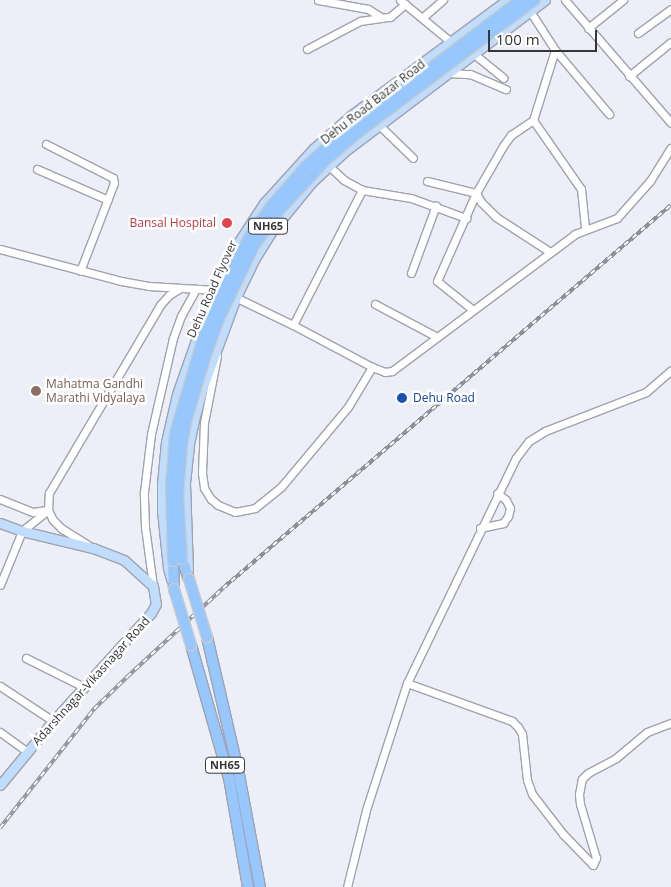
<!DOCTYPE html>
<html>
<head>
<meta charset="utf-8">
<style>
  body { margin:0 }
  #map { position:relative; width:671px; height:887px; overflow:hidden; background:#eceef8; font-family:"Open Sans",sans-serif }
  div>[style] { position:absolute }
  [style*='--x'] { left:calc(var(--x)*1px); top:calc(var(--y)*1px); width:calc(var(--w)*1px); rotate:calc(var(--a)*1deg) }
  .roads { filter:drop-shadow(1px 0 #a1a2ac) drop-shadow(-1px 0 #a1a2ac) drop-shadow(0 1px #a1a2ac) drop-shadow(0 -1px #a1a2ac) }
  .minor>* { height:7px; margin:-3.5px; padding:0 3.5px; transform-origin:3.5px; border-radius:3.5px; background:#fff }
  .major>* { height:9px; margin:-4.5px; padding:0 4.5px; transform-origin:4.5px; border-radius:4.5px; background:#c1ddfe }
  .highway>* { height:10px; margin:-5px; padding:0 5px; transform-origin:5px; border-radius:5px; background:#98c7fd }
  .rail>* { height:4px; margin-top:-2px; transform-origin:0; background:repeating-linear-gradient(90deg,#fff 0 5.5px,#909198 0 11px); box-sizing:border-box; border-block:1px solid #909198 }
  .bridges { filter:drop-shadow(1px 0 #cbcbcc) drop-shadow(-1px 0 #cbcbcc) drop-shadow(0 1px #cbcbcc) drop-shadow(0 -1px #cbcbcc) }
  .highway-bridge>* { height:10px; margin:-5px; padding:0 5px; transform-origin:5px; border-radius:5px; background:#98c7fd }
  .dots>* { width:14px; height:14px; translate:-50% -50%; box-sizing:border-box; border:2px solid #fff; border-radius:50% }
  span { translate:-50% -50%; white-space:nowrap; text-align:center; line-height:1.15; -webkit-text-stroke:5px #fff; paint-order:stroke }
  .shield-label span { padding:1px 4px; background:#fff; border:1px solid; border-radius:4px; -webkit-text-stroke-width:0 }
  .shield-label { font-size:11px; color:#36363a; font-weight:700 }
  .street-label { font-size:12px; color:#36363a }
  .health-label { font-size:12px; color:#be3a42 }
  .right { translate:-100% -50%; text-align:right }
  .education-label { font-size:12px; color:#785e54 }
  .left { translate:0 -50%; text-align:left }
  .transit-label { font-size:12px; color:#164399 }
  .scale { position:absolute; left:488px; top:30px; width:109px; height:22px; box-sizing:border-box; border:2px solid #36363a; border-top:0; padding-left:6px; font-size:15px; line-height:18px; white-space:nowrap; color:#36363a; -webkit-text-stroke:4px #fff; paint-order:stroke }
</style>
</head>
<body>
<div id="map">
  <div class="roads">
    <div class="minor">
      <i style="--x:318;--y:0;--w:51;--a:10.2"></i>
      <i style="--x:368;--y:9;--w:15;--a:32"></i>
      <i style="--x:400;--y:0;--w:66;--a:39.5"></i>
      <i style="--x:565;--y:0;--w:162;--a:49.2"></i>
      <i style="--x:530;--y:11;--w:46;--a:57.3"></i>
      <i style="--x:555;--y:50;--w:84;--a:49.8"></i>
      <i style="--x:422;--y:18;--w:28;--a:-41"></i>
      <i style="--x:588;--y:28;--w:45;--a:-38.7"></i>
      <i style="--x:638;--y:33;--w:41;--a:-36"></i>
      <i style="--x:307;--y:49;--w:60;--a:-27.8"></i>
      <i style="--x:360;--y:21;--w:30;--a:-8"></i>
      <i style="--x:390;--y:17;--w:20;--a:-41"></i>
      <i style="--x:555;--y:50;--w:73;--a:107.4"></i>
      <i style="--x:533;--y:120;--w:84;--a:55.2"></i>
      <i style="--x:581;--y:189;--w:39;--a:84"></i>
      <i style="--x:474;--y:54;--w:38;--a:39"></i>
      <i style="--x:448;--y:73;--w:22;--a:3"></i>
      <i style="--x:470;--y:74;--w:39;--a:23"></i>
      <i style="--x:629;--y:76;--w:54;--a:-39"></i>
      <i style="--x:379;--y:125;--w:47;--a:44.1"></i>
      <i style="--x:46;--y:144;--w:75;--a:26.9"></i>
      <i style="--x:113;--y:178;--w:5;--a:79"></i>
      <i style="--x:114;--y:183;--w:94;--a:111.1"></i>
      <i style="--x:329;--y:166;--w:21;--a:43"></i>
      <i style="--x:344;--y:180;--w:21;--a:29"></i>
      <i style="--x:362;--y:190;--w:50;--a:9.3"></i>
      <i style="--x:411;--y:198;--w:59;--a:20"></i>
      <i style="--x:37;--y:169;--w:77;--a:23.6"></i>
      <i style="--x:427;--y:181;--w:50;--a:13.8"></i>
      <i style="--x:476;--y:193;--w:10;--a:61"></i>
      <i style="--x:481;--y:202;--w:21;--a:45"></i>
      <i style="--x:496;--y:217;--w:64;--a:32.9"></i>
      <i style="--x:0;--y:249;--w:125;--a:14.8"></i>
      <i style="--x:121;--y:281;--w:28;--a:10"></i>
      <i style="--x:149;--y:286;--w:67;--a:3.4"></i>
      <i style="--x:411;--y:273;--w:72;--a:-69.8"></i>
      <i style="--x:231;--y:295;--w:69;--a:25.8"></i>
      <i style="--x:293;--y:325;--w:89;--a:28"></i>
      <i style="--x:372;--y:367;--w:14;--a:21"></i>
      <i style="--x:385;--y:372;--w:7;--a:-8"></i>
      <i style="--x:392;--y:371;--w:229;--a:-36.8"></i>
      <i style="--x:575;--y:234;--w:45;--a:-20.9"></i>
      <i style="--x:617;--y:218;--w:50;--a:-48.3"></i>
      <i style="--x:650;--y:181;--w:39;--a:-58"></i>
      <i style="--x:375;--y:304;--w:70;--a:28"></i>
      <i style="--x:473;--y:310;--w:46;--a:-141.1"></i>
      <i style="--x:437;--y:281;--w:96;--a:-66.1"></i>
      <i style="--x:476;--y:193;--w:54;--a:-60.1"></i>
      <i style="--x:503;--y:146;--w:14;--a:-54"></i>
      <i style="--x:511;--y:135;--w:27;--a:-34"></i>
      <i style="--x:293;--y:325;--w:152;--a:-62.9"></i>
      <i style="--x:217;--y:356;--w:68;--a:101"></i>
      <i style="--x:204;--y:423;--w:50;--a:92.3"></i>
      <i style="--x:202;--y:473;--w:15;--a:82"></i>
      <i style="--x:204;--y:488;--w:13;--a:58"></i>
      <i style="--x:211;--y:499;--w:9;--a:41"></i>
      <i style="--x:218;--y:505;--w:18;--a:22"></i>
      <i style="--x:235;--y:512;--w:20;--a:-11"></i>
      <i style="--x:255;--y:508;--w:33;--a:-39"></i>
      <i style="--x:281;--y:487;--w:104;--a:-50.1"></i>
      <i style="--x:348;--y:407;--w:47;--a:-59"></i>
      <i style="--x:0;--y:499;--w:35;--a:22"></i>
      <i style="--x:33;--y:512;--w:14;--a:-8"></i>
      <i style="--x:480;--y:528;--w:24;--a:-12"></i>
      <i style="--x:503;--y:523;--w:9;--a:-54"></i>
      <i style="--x:508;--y:516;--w:8;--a:-76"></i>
      <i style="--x:510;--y:508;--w:9;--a:-117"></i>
      <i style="--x:506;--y:500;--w:11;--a:-142"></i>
      <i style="--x:88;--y:545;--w:31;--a:-148"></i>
      <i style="--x:62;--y:529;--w:13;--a:-135"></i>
      <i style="--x:53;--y:520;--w:11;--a:-117"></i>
      <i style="--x:48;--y:510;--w:17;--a:-87"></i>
      <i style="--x:49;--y:493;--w:218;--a:-59.4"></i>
      <i style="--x:160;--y:305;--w:13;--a:-48"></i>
      <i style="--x:169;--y:295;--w:12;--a:-31"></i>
      <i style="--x:0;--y:585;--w:58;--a:-67.8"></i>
      <i style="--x:22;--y:531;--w:33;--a:-39"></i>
      <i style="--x:153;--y:586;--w:60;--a:-97.7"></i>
      <i style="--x:145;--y:527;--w:35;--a:-92"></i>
      <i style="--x:144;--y:492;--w:58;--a:-83.1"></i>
      <i style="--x:151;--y:434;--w:98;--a:-77.1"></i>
      <i style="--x:173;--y:338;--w:23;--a:-70"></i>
      <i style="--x:181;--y:316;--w:31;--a:-61"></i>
      <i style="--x:26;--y:658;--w:65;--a:26.6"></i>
      <i style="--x:407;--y:683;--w:112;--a:19.9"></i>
      <i style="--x:512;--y:721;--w:8;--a:45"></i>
      <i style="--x:518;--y:727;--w:8;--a:60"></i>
      <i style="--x:522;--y:734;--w:46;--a:83.8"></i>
      <i style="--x:527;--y:780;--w:15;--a:70"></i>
      <i style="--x:532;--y:794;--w:51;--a:52.2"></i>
      <i style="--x:563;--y:834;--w:43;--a:45.9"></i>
      <i style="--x:593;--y:865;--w:8;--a:-67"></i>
      <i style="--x:596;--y:858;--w:56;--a:-106.5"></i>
      <i style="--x:580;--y:804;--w:10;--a:-96"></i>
      <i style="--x:579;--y:794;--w:15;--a:-79"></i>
      <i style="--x:582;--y:779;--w:8;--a:-45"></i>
      <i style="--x:588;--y:773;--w:32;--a:-28"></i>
      <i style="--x:616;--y:758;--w:40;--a:-40"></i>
      <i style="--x:647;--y:732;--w:26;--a:-21"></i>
      <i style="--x:0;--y:686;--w:64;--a:33.4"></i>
      <i style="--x:0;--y:732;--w:34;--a:36"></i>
      <i style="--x:347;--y:887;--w:79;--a:-76.1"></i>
      <i style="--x:366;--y:810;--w:133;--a:-72.1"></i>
      <i style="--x:407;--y:683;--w:250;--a:-64.2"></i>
      <i style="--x:516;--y:458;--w:21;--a:-53"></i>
      <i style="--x:529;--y:441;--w:19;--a:-32"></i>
      <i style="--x:545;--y:431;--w:108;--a:-21.1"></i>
      <i style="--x:646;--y:392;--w:33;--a:-41"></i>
    </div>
    <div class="major">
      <i style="--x:0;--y:523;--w:23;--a:20"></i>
      <i style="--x:22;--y:531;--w:73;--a:13.5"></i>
      <i style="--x:93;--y:548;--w:33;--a:21"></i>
      <i style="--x:124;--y:560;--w:39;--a:42"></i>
      <i style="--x:153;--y:586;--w:18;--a:81"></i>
      <i style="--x:156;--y:604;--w:10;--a:119"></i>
      <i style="--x:151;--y:613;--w:146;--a:132.2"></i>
      <i style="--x:53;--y:721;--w:83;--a:129.6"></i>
      <i style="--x:188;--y:570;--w:87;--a:-92"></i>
      <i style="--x:185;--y:483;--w:39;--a:-84"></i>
      <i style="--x:189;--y:444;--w:29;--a:-78"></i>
      <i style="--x:195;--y:416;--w:28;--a:-75"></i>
      <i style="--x:202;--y:389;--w:98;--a:-69.7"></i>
      <i style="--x:236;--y:297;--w:43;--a:-64"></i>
      <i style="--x:255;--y:258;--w:32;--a:-58"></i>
      <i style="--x:272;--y:231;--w:62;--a:-50.9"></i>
      <i style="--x:311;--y:183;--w:45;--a:-43.2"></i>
      <i style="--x:344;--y:152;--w:252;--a:-37.1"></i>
      <i style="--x:171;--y:579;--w:11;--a:-105"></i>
      <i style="--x:168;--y:568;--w:57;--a:-96"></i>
      <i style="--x:162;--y:511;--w:27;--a:-90"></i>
      <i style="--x:162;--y:484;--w:42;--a:-84.6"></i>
      <i style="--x:166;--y:442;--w:49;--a:-77.1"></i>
      <i style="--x:177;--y:394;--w:72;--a:-70.6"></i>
      <i style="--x:201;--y:326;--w:39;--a:-71"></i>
      <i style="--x:214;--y:289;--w:48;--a:-62.9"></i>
      <i style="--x:236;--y:246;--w:51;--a:-56.9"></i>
      <i style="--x:264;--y:203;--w:73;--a:-47.8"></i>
      <i style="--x:313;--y:149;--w:50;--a:-41.7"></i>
      <i style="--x:350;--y:116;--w:195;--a:-36.5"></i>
    </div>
    <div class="highway">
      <i style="--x:182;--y:559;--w:21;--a:71"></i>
      <i style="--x:173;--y:561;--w:28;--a:88"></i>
      <i style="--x:207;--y:637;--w:142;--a:76.9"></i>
      <i style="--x:239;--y:775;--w:114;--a:79.4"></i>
      <i style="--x:191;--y:645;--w:138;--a:74.1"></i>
      <i style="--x:229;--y:778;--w:111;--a:80.1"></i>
    </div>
  </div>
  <div class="rail">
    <i style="--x:0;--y:828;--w:152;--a:-51.7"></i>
    <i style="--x:94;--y:709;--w:46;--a:-44.1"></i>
    <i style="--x:127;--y:677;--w:131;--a:-42.8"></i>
    <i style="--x:223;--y:588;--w:589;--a:-40.53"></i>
  </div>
  <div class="bridges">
    <div class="highway-bridge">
      <i style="--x:182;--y:559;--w:64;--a:-93.6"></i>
      <i style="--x:178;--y:495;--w:50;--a:-85.4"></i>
      <i style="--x:182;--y:445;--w:23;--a:-80"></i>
      <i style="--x:186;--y:422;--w:70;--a:-73.4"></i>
      <i style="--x:206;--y:355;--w:38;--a:-70"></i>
      <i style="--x:219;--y:319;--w:79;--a:-64.4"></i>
      <i style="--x:253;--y:248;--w:40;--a:-56"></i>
      <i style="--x:275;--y:215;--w:75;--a:-47.2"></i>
      <i style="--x:326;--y:160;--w:43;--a:-40.3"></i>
      <i style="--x:359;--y:132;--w:220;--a:-36.9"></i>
      <i style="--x:173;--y:561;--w:75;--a:-91.5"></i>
      <i style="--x:171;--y:486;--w:53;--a:-85.7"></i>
      <i style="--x:175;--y:433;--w:106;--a:-73.6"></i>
      <i style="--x:205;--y:331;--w:72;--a:-66.3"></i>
      <i style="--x:234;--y:265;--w:39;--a:-61"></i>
      <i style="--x:253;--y:231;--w:31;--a:-54"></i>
      <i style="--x:271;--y:206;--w:52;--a:-48.9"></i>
      <i style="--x:305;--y:167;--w:31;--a:-42"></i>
      <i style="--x:328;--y:146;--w:241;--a:-37.2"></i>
      <i style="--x:189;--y:579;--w:61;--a:72.8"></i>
      <i style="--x:174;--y:589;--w:59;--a:73.1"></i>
    </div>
  </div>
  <div class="dots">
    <i style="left:227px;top:223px;background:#e0444e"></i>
    <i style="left:36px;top:391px;background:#8d6e63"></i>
    <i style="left:402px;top:398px;background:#1a4fb4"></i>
  </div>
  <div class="shield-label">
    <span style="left:268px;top:226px">NH65</span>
    <span style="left:225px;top:765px">NH65</span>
  </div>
  <div class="street-label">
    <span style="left:373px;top:102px;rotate:-38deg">Dehu Road Bazar Road</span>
    <span style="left:212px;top:289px;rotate:-66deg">Dehu Road Flyover</span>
    <span style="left:91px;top:681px;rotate:-48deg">Adarshnagar-Vikasnagar Road</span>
  </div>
  <div class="health-label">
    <span class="right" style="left:216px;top:223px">Bansal Hospital</span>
  </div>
  <div class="education-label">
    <span class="left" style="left:46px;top:391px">Mahatma Gandhi<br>Marathi Vidyalaya</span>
  </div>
  <div class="transit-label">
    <span class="left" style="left:413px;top:398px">Dehu Road</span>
  </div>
  <div class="scale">100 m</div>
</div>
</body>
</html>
